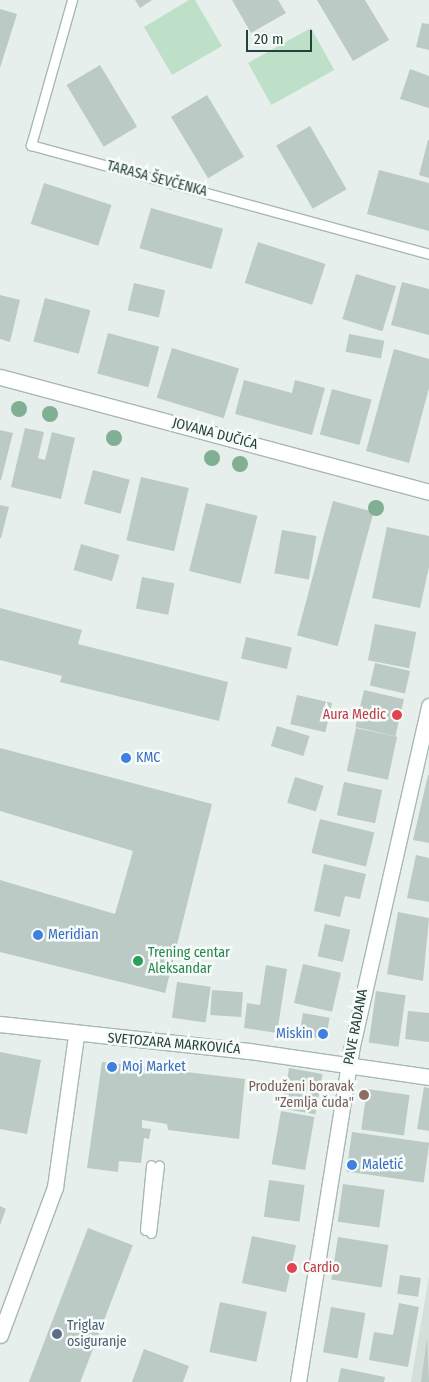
<!DOCTYPE html>
<html>
<head>
<meta charset="utf-8">
<style>
  body { margin:0 }
  #map { position:relative; width:429px; height:1382px; overflow:hidden; background:#e6efeb; font-family:"Fira Sans Condensed",sans-serif }
  div>[style] { position:absolute }
  [style*='--x'] { left:calc(var(--x)*1px); top:calc(var(--y)*1px); width:calc(var(--w)*1px); rotate:calc(var(--a)*1deg) }
  .built>* { inset:0; background:#d4dfda }
  .green>* { inset:0; background:#bfe0c8; transform-origin:0 0 }
  .building>* { inset:0; background:#bbcac4; transform-origin:0 0 }
  .roads { filter:drop-shadow(1px 0 #a8b8b2) drop-shadow(-1px 0 #a8b8b2) drop-shadow(0 1px #a8b8b2) drop-shadow(0 -1px #a8b8b2) }
  .service>* { height:9px; margin:-4.5px; padding:0 4.5px; transform-origin:4.5px; border-radius:4.5px; background:#fff }
  .minor>* { height:15px; margin:-7.5px; padding:0 7.5px; transform-origin:7.5px; border-radius:7.5px; background:#fff }
  .trees>* { width:16px; height:16px; margin:-8px; border-radius:50%; background:#80af93 }
  .dots>* { width:14px; height:14px; translate:-50% -50%; box-sizing:border-box; border:2px solid #f7fbf9; border-radius:50% }
  span { translate:-50% -50%; white-space:nowrap; text-align:center; line-height:1.15; -webkit-text-stroke:5px #f7fbf9; paint-order:stroke }
  .street-label { font-size:14px; color:#24423a }
  .health-label { font-size:14px; color:#be3a42 }
  .right { translate:-100% -50%; text-align:right }
  .left { translate:0 -50%; text-align:left }
  .shop-label { font-size:14px; color:#366cbe }
  .leisure-label { font-size:14px; color:#27864d }
  .education-label { font-size:14px; color:#785e54 }
  .service-label { font-size:14px; color:#4e5e75 }
  .scale { position:absolute; left:246px; top:30px; width:66px; height:22px; box-sizing:border-box; border:2px solid #24423a; border-top:0; padding-left:6px; font-size:15px; line-height:18px; white-space:nowrap; color:#24423a; -webkit-text-stroke:4px #f7fbf9; paint-order:stroke }
</style>
</head>
<body>
<div id="map">
  <div class="built">
    <i style="clip-path:polygon(429px 1276px,429px 1382px,411px 1382px)"></i>
  </div>
  <div class="green">
    <i style="clip-path:polygon(189px 0,195px 0,222px 46px,172px 75px,144px 27px)"></i>
    <i style="left:311px;top:28px;width:48px;height:72px;rotate:61deg"></i>
  </div>
  <div class="building">
    <i style="clip-path:polygon(135px 0,152px 0,140px 8px)"></i>
    <i style="clip-path:polygon(232px 0,278px 0,286px 13px,251px 33px)"></i>
    <i style="clip-path:polygon(317px 0,365px 0,389px 40px,353px 61px)"></i>
    <i style="clip-path:polygon(0 9px,17px 14px,0 68px)"></i>
    <i style="clip-path:polygon(422px 23px,429px 24px,429px 50px,416px 47px)"></i>
    <i style="left:100px;top:65px;width:72px;height:39px;rotate:59deg"></i>
    <i style="clip-path:polygon(410px 69px,429px 76px,429px 108px,400px 99px)"></i>
    <i style="left:207px;top:95px;width:72px;height:42px;rotate:59deg"></i>
    <i style="left:310px;top:126px;width:73px;height:39px;rotate:60deg"></i>
    <i style="clip-path:polygon(428px 140px,429px 140px,429px 178px,419px 175px)"></i>
    <i style="clip-path:polygon(379px 170px,429px 183px,429px 231px,367px 214px)"></i>
    <i style="left:44px;top:183px;width:71px;height:43px;rotate:18deg"></i>
    <i style="left:151px;top:208px;width:75px;height:42px;rotate:16deg"></i>
    <i style="left:258px;top:242px;width:71px;height:43px;rotate:18deg"></i>
    <i style="left:356px;top:274px;width:42px;height:47px;rotate:17deg"></i>
    <i style="clip-path:polygon(402px 282px,429px 289px,429px 335px,391px 325px)"></i>
    <i style="left:134px;top:283px;width:32px;height:28px;rotate:13deg"></i>
    <i style="clip-path:polygon(0 295px,20px 300px,10px 342px,0 339px)"></i>
    <i style="left:45px;top:298px;width:47px;height:45px;rotate:15deg"></i>
    <i style="left:108px;top:333px;width:53px;height:42px;rotate:15deg"></i>
    <i style="left:349px;top:334px;width:36px;height:18px;rotate:11deg"></i>
    <i style="left:172px;top:348px;width:70px;height:52px;rotate:17deg"></i>
    <i style="clip-path:polygon(394px 349px,429px 359px,429px 388px,409px 463px,366px 451px)"></i>
    <i style="clip-path:polygon(244px 380px,292px 393px,295px 380px,325px 388px,312px 435px,235px 414px)"></i>
    <i style="left:332px;top:389px;width:41px;height:47px;rotate:15deg"></i>
    <i style="clip-path:polygon(25px 428px,44px 432px,38px 458px,45px 460px,52px 432px,75px 438px,61px 499px,11px 487px)"></i>
    <i style="clip-path:polygon(0 430px,13px 433px,1px 480px,0 480px)"></i>
    <i style="left:93px;top:470px;width:38px;height:35px;rotate:15deg"></i>
    <i style="left:141px;top:477px;width:49px;height:65px;rotate:13deg"></i>
    <i style="left:333px;top:501px;width:42px;height:139px;rotate:15deg"></i>
    <i style="left:206px;top:503px;width:53px;height:70px;rotate:14deg"></i>
    <i style="clip-path:polygon(0 505px,9px 507px,1px 538px,0 538px)"></i>
    <i style="clip-path:polygon(387px 527px,429px 536px,429px 567px,420px 608px,372px 598px)"></i>
    <i style="left:282px;top:530px;width:35px;height:44px;rotate:10deg"></i>
    <i style="left:81px;top:544px;width:40px;height:27px;rotate:16deg"></i>
    <i style="left:142px;top:577px;width:33px;height:32px;rotate:11deg"></i>
    <i style="clip-path:polygon(0 608px,82px 630px,78px 644px,228px 682px,219px 721px,60px 682px,62px 676px,0 660px)"></i>
    <i style="left:375px;top:624px;width:42px;height:37px;rotate:11deg"></i>
    <i style="left:246px;top:637px;width:47px;height:22px;rotate:13deg"></i>
    <i style="left:375px;top:663px;width:36px;height:23px;rotate:13deg"></i>
    <i style="left:364px;top:690px;width:41px;height:38px;rotate:13deg"></i>
    <i style="left:297px;top:695px;width:36px;height:30px;rotate:13deg"></i>
    <i style="left:277px;top:726px;width:34px;height:21px;rotate:17deg"></i>
    <i style="left:356px;top:728px;width:42px;height:44px;rotate:12deg"></i>
    <i style="clip-path:polygon(0 748px,212px 804px,165px 993px,0 952px,0 880px,115px 914px,133px 851px,0 811px)"></i>
    <i style="clip-path:polygon(428px 775px,429px 775px,429px 843px,413px 840px)"></i>
    <i style="left:295px;top:777px;width:30px;height:27px;rotate:17deg"></i>
    <i style="left:344px;top:782px;width:39px;height:34px;rotate:12deg"></i>
    <i style="left:320px;top:819px;width:56px;height:35px;rotate:14deg"></i>
    <i style="clip-path:polygon(416px 855px,429px 858px,429px 902px,407px 898px)"></i>
    <i style="clip-path:polygon(324px 864px,366px 874px,360px 899px,345px 896px,340px 917px,314px 911px)"></i>
    <i style="clip-path:polygon(398px 912px,429px 918px,423px 981px,387px 974px)"></i>
    <i style="left:325px;top:924px;width:26px;height:33px;rotate:13deg"></i>
    <i style="left:303px;top:964px;width:39px;height:40px;rotate:13deg"></i>
    <i style="clip-path:polygon(266px 965px,287px 969px,277px 1033px,244px 1028px,247px 1003px,260px 1005px)"></i>
    <i style="left:177px;top:982px;width:34px;height:36px;rotate:8deg"></i>
    <i style="left:212px;top:990px;width:31px;height:25px;rotate:4deg"></i>
    <i style="left:376px;top:991px;width:30px;height:52px;rotate:8deg"></i>
    <i style="clip-path:polygon(408px 1011px,429px 1013px,429px 1042px,405px 1039px)"></i>
    <i style="left:303px;top:1013px;width:27px;height:22px;rotate:10deg"></i>
    <i style="clip-path:polygon(0 1052px,41px 1060px,27px 1134px,0 1129px)"></i>
    <i style="clip-path:polygon(102px 1062px,245px 1079px,239px 1139px,168px 1130px,167px 1124px,142px 1120px,142px 1128px,151px 1129px,149px 1139px,144px 1138px,141px 1163px,119px 1161px,118px 1172px,87px 1168px)"></i>
    <i style="left:289px;top:1068px;width:34px;height:41px;rotate:10deg"></i>
    <i style="clip-path:polygon(424px 1087px,429px 1088px,429px 1131px,417px 1129px)"></i>
    <i style="left:367px;top:1089px;width:43px;height:41px;rotate:8deg"></i>
    <i style="left:281px;top:1111px;width:34px;height:54px;rotate:10deg"></i>
    <i style="left:352px;top:1132px;width:78px;height:40px;rotate:8deg"></i>
    <i style="left:269px;top:1180px;width:36px;height:37px;rotate:8deg"></i>
    <i style="left:343px;top:1184px;width:42px;height:38px;rotate:8deg"></i>
    <i style="clip-path:polygon(0 1206px,6px 1209px,0 1225px)"></i>
    <i style="left:88px;top:1228px;width:48px;height:165px;rotate:21deg"></i>
    <i style="left:252px;top:1236px;width:45px;height:48px;rotate:12deg"></i>
    <i style="left:338px;top:1237px;width:51px;height:43px;rotate:9deg"></i>
    <i style="left:400px;top:1275px;width:21px;height:19px;rotate:8deg"></i>
    <i style="left:220px;top:1302px;width:48px;height:51px;rotate:12deg"></i>
    <i style="clip-path:polygon(399px 1303px,419px 1307px,408px 1367px,369px 1360px,374px 1332px,393px 1335px)"></i>
    <i style="left:331px;top:1307px;width:35px;height:46px;rotate:10deg"></i>
    <i style="clip-path:polygon(427px 1338px,429px 1382px,421px 1382px)"></i>
    <i style="clip-path:polygon(144px 1349px,189px 1366px,183px 1382px,132px 1382px)"></i>
    <i style="clip-path:polygon(341px 1368px,385px 1377px,384px 1382px,338px 1382px)"></i>
  </div>
  <div class="roads">
    <div class="service">
      <i style="--x:72;--y:0;--w:151;--a:105.8"></i>
      <i style="--x:31;--y:145;--w:413;--a:15.3"></i>
      <i style="--x:145;--y:1230;--w:65;--a:-84.7"></i>
      <i style="--x:151;--y:1233;--w:68;--a:-83.3"></i>
    </div>
    <div class="minor">
      <i style="--x:0;--y:377;--w:444;--a:15"></i>
      <i style="--x:0;--y:1024;--w:250;--a:6.2"></i>
      <i style="--x:249;--y:1051;--w:182;--a:8.2"></i>
      <i style="--x:0;--y:1335;--w:158;--a:-69.6"></i>
      <i style="--x:55;--y:1187;--w:153;--a:-82.1"></i>
      <i style="--x:298;--y:1382;--w:336;--a:-80.9"></i>
      <i style="--x:351;--y:1050;--w:353;--a:-77.2"></i>
    </div>
  </div>
  <div class="trees">
    <i style="left:19px;top:409px"></i>
    <i style="left:50px;top:414px"></i>
    <i style="left:114px;top:438px"></i>
    <i style="left:212px;top:458px"></i>
    <i style="left:240px;top:464px"></i>
    <i style="left:376px;top:508px"></i>
  </div>
  <div class="dots">
    <i style="left:397px;top:715px;background:#e0444e"></i>
    <i style="left:126px;top:758px;background:#3f7fe0"></i>
    <i style="left:38px;top:935px;background:#3f7fe0"></i>
    <i style="left:138px;top:961px;background:#2e9e5b"></i>
    <i style="left:323px;top:1034px;background:#3f7fe0"></i>
    <i style="left:112px;top:1067px;background:#3f7fe0"></i>
    <i style="left:364px;top:1095px;background:#8d6e63"></i>
    <i style="left:352px;top:1165px;background:#3f7fe0"></i>
    <i style="left:292px;top:1268px;background:#e0444e"></i>
    <i style="left:57px;top:1334px;background:#5c6f8a"></i>
  </div>
  <div class="street-label">
    <span style="left:157px;top:179px;rotate:15deg">TARASA ŠEVČENKA</span>
    <span style="left:215px;top:434px;rotate:15deg">JOVANA DUČIĆA</span>
    <span style="left:356px;top:1027px;rotate:-79deg">PAVE RADANA</span>
    <span style="left:174px;top:1044px;rotate:5deg">SVETOZARA MARKOVIĆA</span>
  </div>
  <div class="health-label">
    <span class="right" style="left:386px;top:715px">Aura Medic</span>
    <span class="left" style="left:303px;top:1268px">Cardio</span>
  </div>
  <div class="shop-label">
    <span class="left" style="left:136px;top:758px">KMC</span>
    <span class="left" style="left:48px;top:935px">Meridian</span>
    <span class="right" style="left:313px;top:1034px">Miskin</span>
    <span class="left" style="left:122px;top:1067px">Moj Market</span>
    <span class="left" style="left:362px;top:1165px">Maletić</span>
  </div>
  <div class="leisure-label">
    <span class="left" style="left:148px;top:961px">Trening centar<br>Aleksandar</span>
  </div>
  <div class="education-label">
    <span class="right" style="left:354px;top:1095px">Produženi boravak<br>"Zemlja čuda"</span>
  </div>
  <div class="service-label">
    <span class="left" style="left:67px;top:1334px">Triglav<br>osiguranje</span>
  </div>
  <div class="scale">20 m</div>
</div>
</body>
</html>
